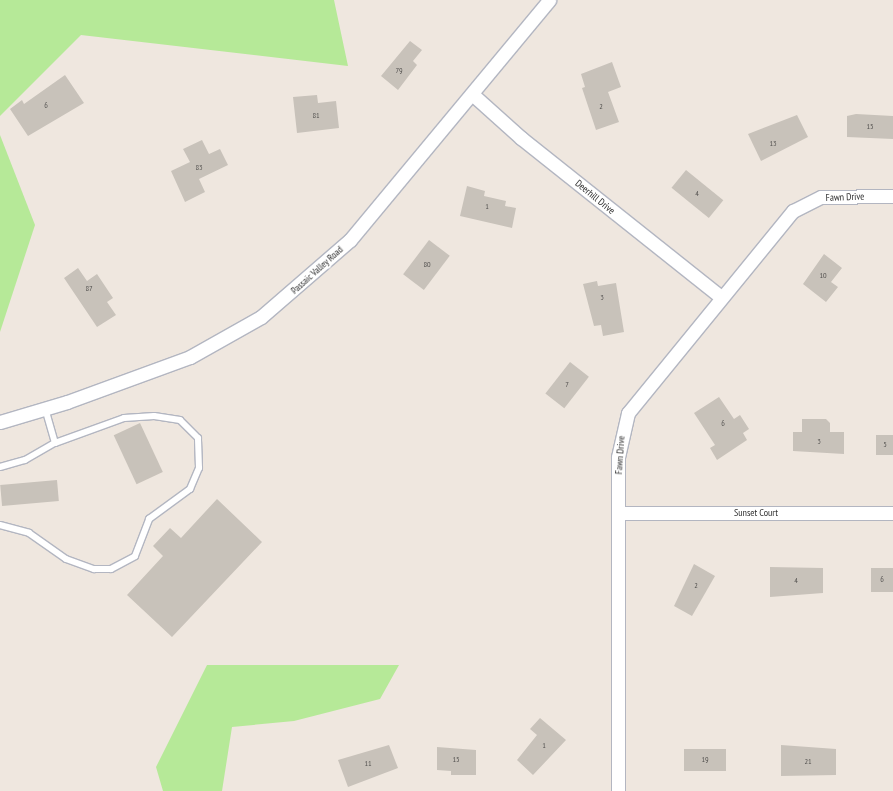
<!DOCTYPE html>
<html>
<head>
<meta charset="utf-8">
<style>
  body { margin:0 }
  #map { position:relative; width:893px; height:791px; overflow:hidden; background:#efe7df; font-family:"PT Sans Narrow",sans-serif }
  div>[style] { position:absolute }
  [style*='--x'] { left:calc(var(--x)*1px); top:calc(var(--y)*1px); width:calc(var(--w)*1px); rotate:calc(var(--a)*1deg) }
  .green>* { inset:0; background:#b6e998 }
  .building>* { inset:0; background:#c8c2ba; transform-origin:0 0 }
  .roads { filter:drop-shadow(1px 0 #b3b6c1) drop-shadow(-1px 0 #b3b6c1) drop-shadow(0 1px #b3b6c1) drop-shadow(0 -1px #b3b6c1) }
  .service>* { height:6px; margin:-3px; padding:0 3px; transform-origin:3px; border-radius:3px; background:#fff }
  .minor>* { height:13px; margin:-6.5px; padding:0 6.5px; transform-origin:6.5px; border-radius:6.5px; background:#fff }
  span { translate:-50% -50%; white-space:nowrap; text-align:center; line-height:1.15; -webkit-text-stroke:3.5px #fff; paint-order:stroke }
  .number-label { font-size:8px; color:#545250 }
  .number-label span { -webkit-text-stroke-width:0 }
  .street-label { font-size:10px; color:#2d2d2d }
</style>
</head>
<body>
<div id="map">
  <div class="green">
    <i style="clip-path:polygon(0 0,334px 0,348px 66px,81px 35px,0 116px)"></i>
    <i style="clip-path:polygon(0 135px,35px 225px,0 332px)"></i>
    <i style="clip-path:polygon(207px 665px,399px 665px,380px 699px,294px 721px,232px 727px,222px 791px,163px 791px,156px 767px)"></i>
  </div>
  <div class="building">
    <i style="clip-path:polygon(410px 41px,422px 50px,413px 61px,417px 65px,398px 90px,381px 76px)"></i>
    <i style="clip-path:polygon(612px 62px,621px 87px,608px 92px,619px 122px,596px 130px,582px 88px,585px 87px,581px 74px)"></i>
    <i style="clip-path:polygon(65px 75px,84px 103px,28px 136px,10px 109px,22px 100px,24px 104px)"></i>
    <i style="clip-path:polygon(317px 95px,318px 103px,336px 101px,339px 128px,297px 133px,293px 97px)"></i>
    <i style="clip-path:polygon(856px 114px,893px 116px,893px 139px,847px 137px,847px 116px)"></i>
    <i style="clip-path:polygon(797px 115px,808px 137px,761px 161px,748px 134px)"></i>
    <i style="clip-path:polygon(202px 140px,209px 154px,220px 149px,228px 165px,199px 179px,205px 192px,185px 202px,171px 171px,190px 162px,183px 149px)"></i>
    <i style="left:686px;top:170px;width:48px;height:23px;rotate:39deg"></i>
    <i style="clip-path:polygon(467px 186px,485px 191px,484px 196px,506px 201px,505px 206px,516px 208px,512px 228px,460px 216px)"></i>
    <i style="left:429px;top:240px;width:26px;height:43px;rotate:37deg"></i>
    <i style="clip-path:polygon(824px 254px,842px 268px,831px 282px,838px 287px,826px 302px,803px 284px)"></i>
    <i style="clip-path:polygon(78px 268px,87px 281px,97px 274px,113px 298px,107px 302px,116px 315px,97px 327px,64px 278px)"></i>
    <i style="clip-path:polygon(597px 281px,598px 286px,616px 283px,624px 332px,603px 336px,601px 325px,594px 326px,583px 284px)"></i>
    <i style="left:570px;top:362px;width:24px;height:40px;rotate:38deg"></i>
    <i style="clip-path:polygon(719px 397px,734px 419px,740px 415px,749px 429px,743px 433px,747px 440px,717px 460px,710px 448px,715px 445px,694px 413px)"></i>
    <i style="clip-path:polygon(802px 419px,826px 419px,830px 423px,830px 432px,844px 432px,844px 454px,793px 451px,793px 432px,802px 432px)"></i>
    <i style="left:140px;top:423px;width:54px;height:29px;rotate:65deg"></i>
    <i style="left:876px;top:435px;width:17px;height:20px"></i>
    <i style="left:57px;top:480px;width:21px;height:57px;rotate:85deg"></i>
    <i style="clip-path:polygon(217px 499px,262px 542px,172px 637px,127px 595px,163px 556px,153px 546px,170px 528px,181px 538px)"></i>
    <i style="clip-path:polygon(694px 564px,715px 576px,692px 616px,674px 606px)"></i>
    <i style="clip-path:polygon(770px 567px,823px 568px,823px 593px,770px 597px)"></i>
    <i style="left:893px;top:568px;width:24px;height:22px;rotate:90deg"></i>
    <i style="clip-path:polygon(540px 718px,566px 740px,533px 775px,517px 760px,537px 735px,530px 729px)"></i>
    <i style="clip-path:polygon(389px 745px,398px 768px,348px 787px,338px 760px)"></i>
    <i style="clip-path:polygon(781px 745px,836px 749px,836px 775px,781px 776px)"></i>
    <i style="clip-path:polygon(437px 747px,476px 750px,476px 775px,451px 775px,451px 771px,437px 770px)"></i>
    <i style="left:684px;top:749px;width:42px;height:22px"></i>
  </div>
  <div class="roads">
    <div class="service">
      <i style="--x:0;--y:467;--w:26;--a:-16"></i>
      <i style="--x:25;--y:460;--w:34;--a:-30"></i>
      <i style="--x:55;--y:443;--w:35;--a:-106"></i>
      <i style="--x:0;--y:525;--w:30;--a:15"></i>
      <i style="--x:29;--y:533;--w:45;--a:35.1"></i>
      <i style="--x:66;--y:559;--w:30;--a:20"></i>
      <i style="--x:94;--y:569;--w:17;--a:0"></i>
      <i style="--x:111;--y:569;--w:27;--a:-28"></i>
      <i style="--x:135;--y:556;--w:40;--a:-69"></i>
      <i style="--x:149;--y:519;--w:51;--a:-36.2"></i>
      <i style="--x:190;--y:489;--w:23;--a:-67"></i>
      <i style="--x:199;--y:468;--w:30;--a:-92"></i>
      <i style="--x:198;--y:438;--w:25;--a:-135"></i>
      <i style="--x:180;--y:420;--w:26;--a:-171"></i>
      <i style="--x:154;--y:416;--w:30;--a:176"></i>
      <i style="--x:124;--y:418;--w:73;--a:160.1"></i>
    </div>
    <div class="minor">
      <i style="--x:472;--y:94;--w:66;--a:41.9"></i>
      <i style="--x:521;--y:138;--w:256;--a:38.5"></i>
      <i style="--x:0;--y:422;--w:70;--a:-16.6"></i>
      <i style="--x:67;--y:402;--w:131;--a:-20.1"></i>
      <i style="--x:190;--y:357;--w:81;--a:-29.4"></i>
      <i style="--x:261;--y:317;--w:118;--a:-40.9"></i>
      <i style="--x:350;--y:240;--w:312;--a:-50.3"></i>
      <i style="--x:618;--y:513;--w:275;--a:0"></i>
      <i style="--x:618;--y:791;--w:334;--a:-90"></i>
      <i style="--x:618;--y:457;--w:45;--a:-77.2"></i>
      <i style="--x:628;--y:413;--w:261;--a:-50.8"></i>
      <i style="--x:793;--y:211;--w:31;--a:-27"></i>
      <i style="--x:821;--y:197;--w:72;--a:-0.8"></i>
    </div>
  </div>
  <div class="number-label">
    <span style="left:399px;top:71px">79</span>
    <span style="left:46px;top:106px">6</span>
    <span style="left:601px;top:107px">2</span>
    <span style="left:316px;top:116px">81</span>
    <span style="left:870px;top:127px">15</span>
    <span style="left:773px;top:144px">13</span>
    <span style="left:199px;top:168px">83</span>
    <span style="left:697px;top:194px">4</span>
    <span style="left:487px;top:207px">1</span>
    <span style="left:427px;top:265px">80</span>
    <span style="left:823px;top:276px">10</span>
    <span style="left:89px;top:289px">87</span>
    <span style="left:602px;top:298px">3</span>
    <span style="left:567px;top:385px">7</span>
    <span style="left:723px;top:424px">6</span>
    <span style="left:819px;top:442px">3</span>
    <span style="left:885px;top:445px">5</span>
    <span style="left:882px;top:580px">6</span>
    <span style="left:796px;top:581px">4</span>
    <span style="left:696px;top:586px">2</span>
    <span style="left:544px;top:746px">1</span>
    <span style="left:456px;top:760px">15</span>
    <span style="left:705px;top:760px">19</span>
    <span style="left:808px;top:762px">21</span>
    <span style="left:368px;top:764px">11</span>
  </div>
  <div class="street-label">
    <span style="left:595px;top:197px;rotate:39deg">Deerhill Drive</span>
    <span style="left:845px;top:197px;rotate:-2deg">Fawn Drive</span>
    <span style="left:317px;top:270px;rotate:-42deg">Passaic Valley Road</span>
    <span style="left:620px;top:455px;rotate:-86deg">Fawn Drive</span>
    <span style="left:756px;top:513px">Sunset Court</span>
  </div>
</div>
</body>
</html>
